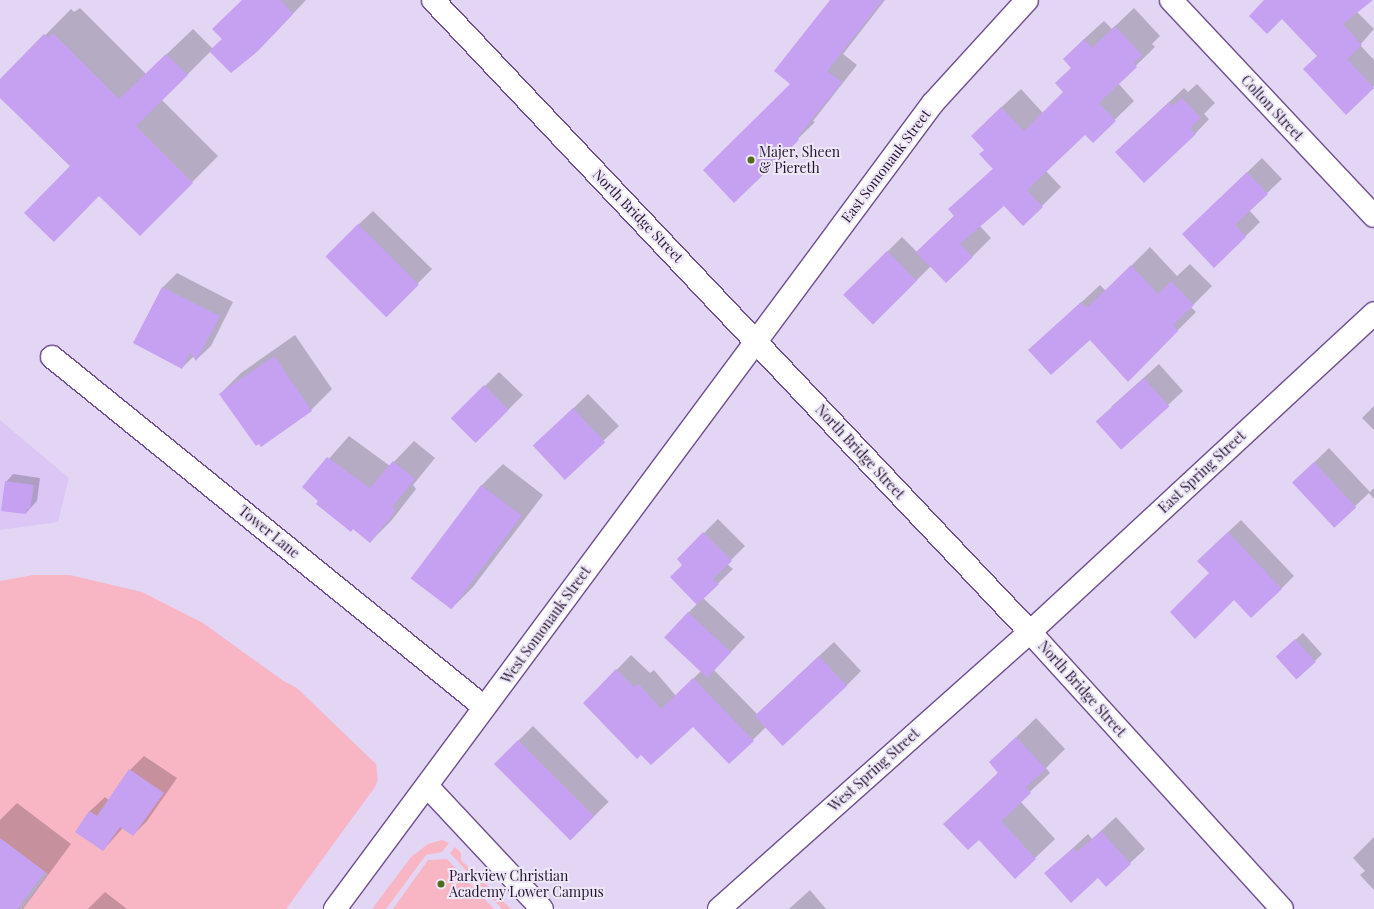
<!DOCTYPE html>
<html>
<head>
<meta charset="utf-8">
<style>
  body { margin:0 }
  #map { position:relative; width:1374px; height:909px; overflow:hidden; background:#e3d6f4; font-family:"Playfair Display",serif }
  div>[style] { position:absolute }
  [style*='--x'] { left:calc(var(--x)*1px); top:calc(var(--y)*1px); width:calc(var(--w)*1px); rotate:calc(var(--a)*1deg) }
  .built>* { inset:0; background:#dbc6f6 }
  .green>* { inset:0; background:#f8b6c4 }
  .shadow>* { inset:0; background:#0003; transform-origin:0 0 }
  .building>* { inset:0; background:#c6a0f1; transform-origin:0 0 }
  .roads { filter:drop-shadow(1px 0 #6f4f91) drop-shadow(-1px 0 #6f4f91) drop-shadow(0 1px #6f4f91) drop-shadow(0 -1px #6f4f91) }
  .minor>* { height:22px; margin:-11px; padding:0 11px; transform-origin:11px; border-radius:11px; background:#fff }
  .highway>* { height:22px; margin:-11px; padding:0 11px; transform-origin:11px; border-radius:11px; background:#fff }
  .dots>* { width:11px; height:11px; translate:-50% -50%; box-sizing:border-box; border:2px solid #ede7f6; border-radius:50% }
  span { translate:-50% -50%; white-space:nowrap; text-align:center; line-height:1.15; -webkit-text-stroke:4px #ede7f6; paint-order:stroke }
  .street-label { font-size:14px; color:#231531 }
  .poi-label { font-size:14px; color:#231531 }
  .left { translate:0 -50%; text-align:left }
</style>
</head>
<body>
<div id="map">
  <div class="built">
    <i style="clip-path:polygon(0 420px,69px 478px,58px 522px,0 530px)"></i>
  </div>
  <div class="green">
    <i style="clip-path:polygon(33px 575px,70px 575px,142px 592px,203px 623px,282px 680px,297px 688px,376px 764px,378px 780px,375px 787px,286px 909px,22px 909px,48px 874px,0 838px,0 581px)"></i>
    <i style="clip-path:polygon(442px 840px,449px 843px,442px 852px,426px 855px,386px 909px,372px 909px,411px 857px,428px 844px)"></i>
    <i style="clip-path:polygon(455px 847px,461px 853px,461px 860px,511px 909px,502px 909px,450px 853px)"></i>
    <i style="clip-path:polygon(447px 859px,494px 909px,393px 909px,428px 860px)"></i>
  </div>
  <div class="shadow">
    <i style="clip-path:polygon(243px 0,306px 0,273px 35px,210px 52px,162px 100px,218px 156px,140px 235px,0 97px,0 81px,71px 9px,74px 12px,80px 8px,146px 74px,193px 29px,213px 49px,223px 39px)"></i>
    <i style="clip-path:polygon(832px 0,885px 0,843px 54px,857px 65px,813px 121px,815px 122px,734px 202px)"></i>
    <i style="clip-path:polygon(1267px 0,1372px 0,1357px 12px,1374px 29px,1360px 45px,1374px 60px,1374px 86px,1346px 113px,1318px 55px)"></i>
    <i style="clip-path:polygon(1134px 8px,1160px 36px,1152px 44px,1155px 47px,1118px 83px,1134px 101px,1093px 141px,1085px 133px,1046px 171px,1061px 187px,1023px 225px,1004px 205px,980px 226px,991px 238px,972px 257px,931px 266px,873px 324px,844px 295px,902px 237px,917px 252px,955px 215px,949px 209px,994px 168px,985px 150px,991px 117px,1021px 89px,1043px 113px,1065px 92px,1083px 40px,1104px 21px,1112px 29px)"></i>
    <i style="clip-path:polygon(1197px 84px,1215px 103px,1204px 114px,1209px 119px,1195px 134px,1131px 138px,1184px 88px,1188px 92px)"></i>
    <i style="clip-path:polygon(1262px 158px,1282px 179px,1249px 210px,1260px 222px,1214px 267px,1183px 234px)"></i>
    <i style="clip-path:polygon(373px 211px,432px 269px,386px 316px,358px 225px)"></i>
    <i style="clip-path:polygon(1150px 247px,1177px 276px,1190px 264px,1212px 286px,1191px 307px,1196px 312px,1128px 380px,1090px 339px,1030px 350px,1100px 285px,1106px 291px)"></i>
    <i style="clip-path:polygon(177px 273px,233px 302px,211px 346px,196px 360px,194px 356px,182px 368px,135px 342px,163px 287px)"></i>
    <i style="clip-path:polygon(295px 335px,332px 389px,311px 410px,220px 394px,241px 373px)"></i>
    <i style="clip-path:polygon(1159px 364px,1183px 391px,1168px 405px,1111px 407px)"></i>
    <i style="clip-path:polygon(499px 372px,523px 395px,476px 442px,485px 386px)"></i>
    <i style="clip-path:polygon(588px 394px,619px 426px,564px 478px,549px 432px)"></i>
    <i style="clip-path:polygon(1374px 406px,1374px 430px,1362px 418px)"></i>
    <i style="clip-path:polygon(349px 436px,390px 466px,414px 441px,435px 458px,413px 485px,416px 489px,391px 521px,370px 542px,304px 487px)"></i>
    <i style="clip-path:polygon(1329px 448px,1370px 492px,1374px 488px,1374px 499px,1369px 493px,1334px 526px,1293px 483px)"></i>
    <i style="clip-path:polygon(503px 464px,543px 495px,473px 587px,452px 608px,414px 579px,482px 485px)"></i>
    <i style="clip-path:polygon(13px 474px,40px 478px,37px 501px,26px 513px,6px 482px)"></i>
    <i style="clip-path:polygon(718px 519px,745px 546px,727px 564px,733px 569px,703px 598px,745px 637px,714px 670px,757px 714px,834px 642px,861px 671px,846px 686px,766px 727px,729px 763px,693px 726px,585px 703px,631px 655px,650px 673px,654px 670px,676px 696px,701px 671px,688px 613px,697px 604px,684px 565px,678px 559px)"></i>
    <i style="clip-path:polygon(1241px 520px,1294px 576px,1281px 589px,1211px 548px)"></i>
    <i style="clip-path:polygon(1303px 633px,1322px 654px,1315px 661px,1284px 650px)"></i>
    <i style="clip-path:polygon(1036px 718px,1065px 749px,1046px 768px,1050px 773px,1020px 801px,1055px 839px,1035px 858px,945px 824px,999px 772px,990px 762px)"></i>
    <i style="left:533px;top:726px;width:107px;height:54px;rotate:45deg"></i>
    <i style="clip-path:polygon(144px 756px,177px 778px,147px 821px,133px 835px,123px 828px,103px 850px,77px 831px,90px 811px,105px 797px,109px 800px,130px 770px)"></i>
    <i style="clip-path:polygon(17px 803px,71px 844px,23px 909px,0 909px,0 820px)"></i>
    <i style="clip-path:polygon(1116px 817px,1145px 849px,1130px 863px,1098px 876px,1046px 873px,1088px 834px,1092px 839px)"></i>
    <i style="clip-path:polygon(1374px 837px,1374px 890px,1360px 875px,1365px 871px,1353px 858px)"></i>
    <i style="clip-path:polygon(810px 890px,826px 909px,789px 909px)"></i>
    <i style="clip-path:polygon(105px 892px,127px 909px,88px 909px)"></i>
  </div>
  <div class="building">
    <i style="clip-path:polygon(242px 0,280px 0,293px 14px,258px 51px,231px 73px,209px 51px,222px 39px,212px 29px)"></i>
    <i style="clip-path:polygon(830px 0,883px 0,827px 71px,842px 82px,797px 138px,799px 140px,734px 203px,703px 170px,790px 84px,774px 71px)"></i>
    <i style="clip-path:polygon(1264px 0,1373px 0,1343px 24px,1362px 45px,1347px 59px,1374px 88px,1346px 115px,1303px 69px,1317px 56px,1282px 19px,1267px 34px,1249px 16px)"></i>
    <i style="clip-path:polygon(1115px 26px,1142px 55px,1134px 63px,1137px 67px,1099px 103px,1116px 121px,1093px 143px,1085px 135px,1027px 190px,1043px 207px,1023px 226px,1004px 206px,960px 244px,973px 257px,946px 283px,916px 252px,954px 216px,948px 209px,993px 169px,979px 154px,984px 150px,971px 136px,1001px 107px,1024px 131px,1063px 92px,1055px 83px,1071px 68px,1063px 59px,1084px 39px,1092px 48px)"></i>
    <i style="clip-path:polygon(53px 33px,119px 99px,166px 54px,188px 75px,136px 126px,193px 183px,140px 236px,99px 196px,54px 242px,24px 213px,70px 166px,0 98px,0 79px,44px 34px,48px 38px)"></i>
    <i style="clip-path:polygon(1182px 98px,1201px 118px,1190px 128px,1196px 134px,1144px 183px,1115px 152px,1169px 102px,1173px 106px)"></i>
    <i style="clip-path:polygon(1247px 172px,1268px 194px,1235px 225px,1246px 237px,1214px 268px,1182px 234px)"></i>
    <i style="left:358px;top:224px;width:86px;height:46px;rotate:45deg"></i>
    <i style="left:887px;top:251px;width:42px;height:62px;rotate:45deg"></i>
    <i style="clip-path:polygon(1131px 265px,1158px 294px,1171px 281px,1194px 305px,1173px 325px,1178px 331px,1128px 382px,1090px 340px,1051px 375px,1028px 350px,1081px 302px,1087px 308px)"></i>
    <i style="clip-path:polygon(162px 287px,220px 316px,196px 361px,190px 352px,182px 369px,133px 343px)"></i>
    <i style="clip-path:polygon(274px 356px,312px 411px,261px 447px,259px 444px,256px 446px,219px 394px)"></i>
    <i style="left:1144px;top:378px;width:38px;height:65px;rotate:48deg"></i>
    <i style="left:484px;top:385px;width:35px;height:47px;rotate:45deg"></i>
    <i style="left:573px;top:408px;width:47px;height:55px;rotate:47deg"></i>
    <i style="clip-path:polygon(327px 457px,370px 488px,393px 461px,415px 479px,392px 507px,396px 510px,370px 543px,353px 529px,351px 532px,316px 504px,318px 501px,302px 487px)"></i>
    <i style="left:1314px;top:462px;width:62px;height:30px;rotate:47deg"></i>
    <i style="clip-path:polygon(5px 481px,34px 485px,30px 509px,27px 509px,26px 514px,1px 511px)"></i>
    <i style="left:481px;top:485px;width:51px;height:117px;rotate:37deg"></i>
    <i style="clip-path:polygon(703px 532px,732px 561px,713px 579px,719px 584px,697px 605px,670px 577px,682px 565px,677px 559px)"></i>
    <i style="clip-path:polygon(1228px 532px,1282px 589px,1251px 618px,1234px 600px,1195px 639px,1170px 612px,1209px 573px,1197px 561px)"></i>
    <i style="left:688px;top:612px;width:59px;height:35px;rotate:43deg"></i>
    <i style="left:1295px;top:639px;width:31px;height:26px;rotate:48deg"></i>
    <i style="left:819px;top:656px;width:41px;height:88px;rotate:47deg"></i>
    <i style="clip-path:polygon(616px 669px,634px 687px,639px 684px,661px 709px,693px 678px,754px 741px,729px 764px,693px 727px,651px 765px,641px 755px,637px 759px,583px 703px)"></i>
    <i style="clip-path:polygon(1016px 737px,1046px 769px,1026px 787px,1031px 793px,1001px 821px,1036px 859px,1015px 879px,979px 840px,968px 850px,943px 824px,998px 773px,989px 762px)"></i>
    <i style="left:518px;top:740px;width:108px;height:34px;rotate:45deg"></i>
    <i style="clip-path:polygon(129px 769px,164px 793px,133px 836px,120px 827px,103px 851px,75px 832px,89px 811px,97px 816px)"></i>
    <i style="clip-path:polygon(1101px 831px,1131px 864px,1106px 887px,1098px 878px,1071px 903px,1044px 873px,1073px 848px,1077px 852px)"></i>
    <i style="clip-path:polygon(0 838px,45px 872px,17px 909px,0 909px)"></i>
  </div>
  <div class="roads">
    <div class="minor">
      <i style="--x:1171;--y:0;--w:296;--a:46.8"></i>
      <i style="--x:52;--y:357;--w:556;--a:39.01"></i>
      <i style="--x:427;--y:786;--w:168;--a:46.9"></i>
      <i style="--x:335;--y:909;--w:1004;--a:-53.43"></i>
      <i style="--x:933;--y:103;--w:139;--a:-47.6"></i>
      <i style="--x:719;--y:909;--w:416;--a:-41.7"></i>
      <i style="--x:1030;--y:632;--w:469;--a:-42.8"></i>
    </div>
    <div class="highway">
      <i style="--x:433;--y:0;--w:869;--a:46.63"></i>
      <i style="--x:1030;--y:632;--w:374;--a:47.7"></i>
    </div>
  </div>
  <div class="dots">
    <i style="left:751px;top:160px;background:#536b1c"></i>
    <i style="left:441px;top:884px;background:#536b1c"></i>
  </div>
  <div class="street-label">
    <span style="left:1272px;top:108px;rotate:47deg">Colton Street</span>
    <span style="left:886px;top:166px;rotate:-53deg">East Somonauk Street</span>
    <span style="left:638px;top:216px;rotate:46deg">North Bridge Street</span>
    <span style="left:860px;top:452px;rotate:47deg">North Bridge Street</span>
    <span style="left:1202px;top:472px;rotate:-43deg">East Spring Street</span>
    <span style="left:269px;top:532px;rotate:39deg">Tower Lane</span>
    <span style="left:546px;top:625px;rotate:-54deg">West Somonauk Street</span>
    <span style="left:1082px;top:689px;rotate:48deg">North Bridge Street</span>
    <span style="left:874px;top:770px;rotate:-42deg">West Spring Street</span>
  </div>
  <div class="poi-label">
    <span class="left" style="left:759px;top:160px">Majer, Sheen<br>&amp; Piereth</span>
    <span class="left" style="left:449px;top:884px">Parkview Christian<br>Academy Lower Campus</span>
  </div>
</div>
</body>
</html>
